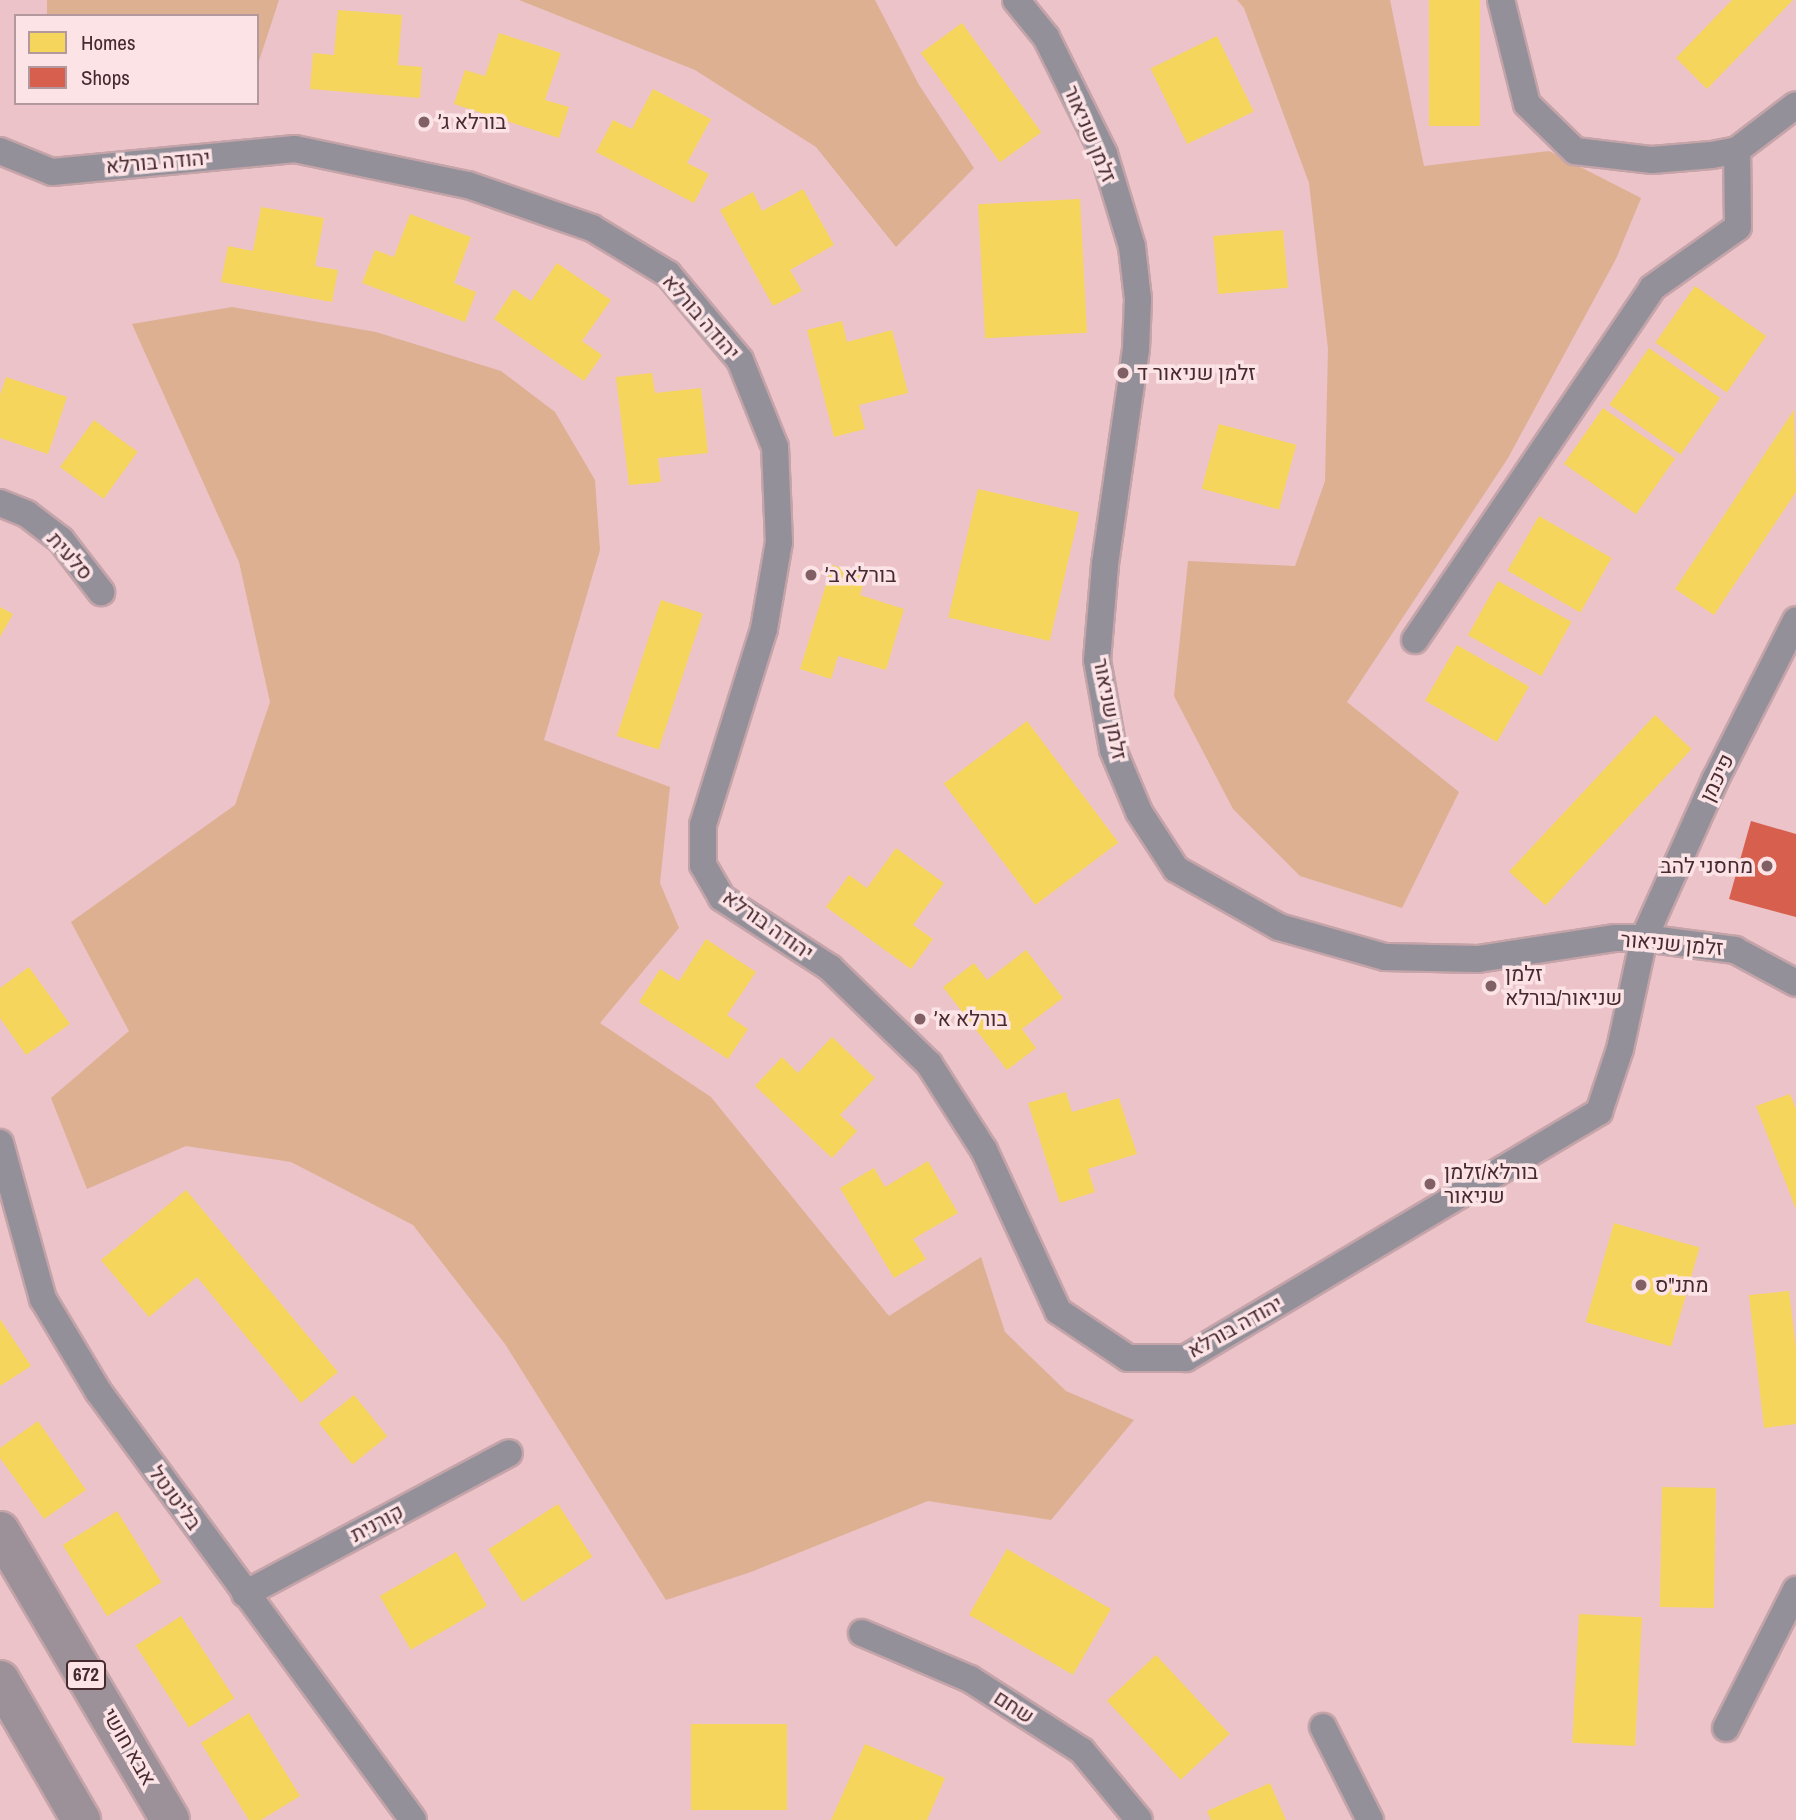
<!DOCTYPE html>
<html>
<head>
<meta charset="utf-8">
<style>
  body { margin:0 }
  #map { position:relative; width:1796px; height:1820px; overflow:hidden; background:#ebc3c9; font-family:"Archivo Narrow",Heebo,sans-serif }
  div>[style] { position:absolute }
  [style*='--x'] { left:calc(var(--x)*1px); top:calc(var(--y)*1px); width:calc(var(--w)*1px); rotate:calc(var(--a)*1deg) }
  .green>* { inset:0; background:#deb092 }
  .homes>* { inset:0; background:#f6d55c; transform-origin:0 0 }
  .shops>* { inset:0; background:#d6604d }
  .roads { filter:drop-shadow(2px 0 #c4a4a9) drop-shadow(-2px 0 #c4a4a9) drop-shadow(0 2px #c4a4a9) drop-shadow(0 -2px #c4a4a9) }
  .street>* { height:26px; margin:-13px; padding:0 13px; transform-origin:13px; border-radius:13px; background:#949099 }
  .primary>* { height:38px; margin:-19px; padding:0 19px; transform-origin:19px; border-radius:19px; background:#9d9199 }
  .dots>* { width:19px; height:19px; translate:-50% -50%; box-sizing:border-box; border:4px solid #fbe3e6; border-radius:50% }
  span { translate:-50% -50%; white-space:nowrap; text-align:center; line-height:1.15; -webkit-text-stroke:7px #fbe3e6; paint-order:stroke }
  .shield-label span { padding:2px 5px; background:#fbe3e6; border:2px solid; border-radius:5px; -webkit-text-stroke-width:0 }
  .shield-label { font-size:19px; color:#472a2f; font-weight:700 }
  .poi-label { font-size:21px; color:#472a2f }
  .left { translate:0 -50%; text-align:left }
  .right { translate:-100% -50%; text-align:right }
  .street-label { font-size:21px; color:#472a2f }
  .legend { position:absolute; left:14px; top:14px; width:245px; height:91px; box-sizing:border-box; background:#fbe3e6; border:2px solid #b3999d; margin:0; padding:9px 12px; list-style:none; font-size:21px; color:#472a2f }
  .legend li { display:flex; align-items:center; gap:14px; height:35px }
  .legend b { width:35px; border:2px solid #b3999d }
</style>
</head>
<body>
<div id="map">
  <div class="green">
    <i style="clip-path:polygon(47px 0,279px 0,257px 67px,257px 16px,47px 16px)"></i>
    <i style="clip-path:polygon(519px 0,875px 0,919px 85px,974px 168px,896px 247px,816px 147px,695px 70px)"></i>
    <i style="clip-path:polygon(1237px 0,1390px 0,1424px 166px,1549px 151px,1641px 198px,1616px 259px,1508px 458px,1347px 702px,1459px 792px,1402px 908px,1300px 876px,1233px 809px,1174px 696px,1188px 561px,1295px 566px,1325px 481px,1328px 349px,1309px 183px,1244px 8px)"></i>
    <i style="clip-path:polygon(232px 307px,376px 332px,501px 371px,555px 412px,595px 480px,600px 550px,544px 740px,670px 787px,660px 883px,679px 928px,600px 1023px,711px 1097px,889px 1316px,981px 1257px,1005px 1332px,1066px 1391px,1134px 1420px,1051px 1520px,928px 1501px,751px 1572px,666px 1600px,505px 1344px,413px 1225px,291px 1162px,186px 1146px,87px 1189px,51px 1098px,129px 1031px,71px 922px,235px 805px,270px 702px,239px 562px,132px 324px)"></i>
  </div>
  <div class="homes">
    <i style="left:1429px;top:0;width:51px;height:126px"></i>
    <i style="clip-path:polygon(1732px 0,1793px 0,1707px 89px,1676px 58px)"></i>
    <i style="clip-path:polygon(338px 10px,402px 15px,398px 65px,422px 67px,420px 98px,310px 89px,313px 53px,334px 55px)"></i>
    <i style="left:962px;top:23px;width:135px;height:51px;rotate:54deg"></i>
    <i style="clip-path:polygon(499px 33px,561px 53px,545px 100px,569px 107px,559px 138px,454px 104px,465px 70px,485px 76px)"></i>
    <i style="left:1217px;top:36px;width:84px;height:74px;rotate:64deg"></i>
    <i style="clip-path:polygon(653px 89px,711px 119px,687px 163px,709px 174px,694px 203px,596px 152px,613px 120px,632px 129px)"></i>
    <i style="clip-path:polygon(803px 189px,834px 245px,790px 270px,802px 291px,773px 306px,720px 210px,753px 192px,762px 211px)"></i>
    <i style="left:1080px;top:199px;width:134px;height:102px;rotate:87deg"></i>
    <i style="clip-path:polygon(261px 207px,324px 218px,315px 266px,338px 270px,332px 302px,221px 282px,228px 246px,253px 251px)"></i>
    <i style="clip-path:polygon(410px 214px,471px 237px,454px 283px,476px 292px,465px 322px,362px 283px,375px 250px,394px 257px)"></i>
    <i style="left:1283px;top:230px;width:58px;height:70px;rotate:85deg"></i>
    <i style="clip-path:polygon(557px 263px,611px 300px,582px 341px,602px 355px,584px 381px,494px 319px,514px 289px,531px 301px)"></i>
    <i style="left:1695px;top:286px;width:87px;height:69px;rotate:35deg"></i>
    <i style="clip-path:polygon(842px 321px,847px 342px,892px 330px,908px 393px,859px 405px,865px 429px,834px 437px,807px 330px)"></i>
    <i style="left:1649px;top:348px;width:87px;height:69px;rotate:35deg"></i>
    <i style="clip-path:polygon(652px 373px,655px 393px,701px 388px,708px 453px,658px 458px,661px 482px,629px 485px,616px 377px)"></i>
    <i style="clip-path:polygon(6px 377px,67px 397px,48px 454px,0 438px,0 395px)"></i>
    <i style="left:1603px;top:408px;width:88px;height:68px;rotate:35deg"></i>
    <i style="clip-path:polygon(1794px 410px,1796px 492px,1714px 615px,1675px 589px)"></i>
    <i style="left:94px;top:420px;width:54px;height:58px;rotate:36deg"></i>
    <i style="left:1219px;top:424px;width:80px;height:67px;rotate:15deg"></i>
    <i style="left:978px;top:489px;width:104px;height:132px;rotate:13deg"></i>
    <i style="left:1539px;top:516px;width:84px;height:63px;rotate:30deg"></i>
    <i style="clip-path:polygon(832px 565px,866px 575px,860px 595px,904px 609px,886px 670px,838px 656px,831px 679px,800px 669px)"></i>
    <i style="left:1498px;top:581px;width:84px;height:62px;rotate:29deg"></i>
    <i style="left:661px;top:600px;width:44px;height:143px;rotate:18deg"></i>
    <i style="clip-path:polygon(0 607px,13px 614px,0 637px)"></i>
    <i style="left:1457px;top:645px;width:83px;height:64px;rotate:30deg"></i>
    <i style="left:1655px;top:715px;width:50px;height:214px;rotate:43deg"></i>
    <i style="left:1027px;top:721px;width:152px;height:104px;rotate:53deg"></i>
    <i style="clip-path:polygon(896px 848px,944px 883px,913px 925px,933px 939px,911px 969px,826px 907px,849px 875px,867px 888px)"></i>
    <i style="clip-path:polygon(706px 939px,756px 972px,727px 1015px,748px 1029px,728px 1059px,639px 1002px,660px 969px,679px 981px)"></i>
    <i style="clip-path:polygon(1026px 950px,1063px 998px,1022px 1029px,1036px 1048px,1007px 1070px,943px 987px,974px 963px,987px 980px)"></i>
    <i style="clip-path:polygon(29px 967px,70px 1024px,26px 1055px,0 1018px,0 988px)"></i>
    <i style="clip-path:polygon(832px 1037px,875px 1078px,840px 1115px,857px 1131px,832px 1158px,755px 1086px,782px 1057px,798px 1073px)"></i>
    <i style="clip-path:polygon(1066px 1092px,1072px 1112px,1119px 1098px,1137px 1154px,1088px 1169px,1095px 1192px,1060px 1203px,1028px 1103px)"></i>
    <i style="clip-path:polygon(1790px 1094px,1796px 1109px,1796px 1209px,1756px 1106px)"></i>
    <i style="clip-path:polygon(928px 1161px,958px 1213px,913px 1239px,926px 1259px,894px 1278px,840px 1188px,874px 1168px,885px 1187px)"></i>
    <i style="clip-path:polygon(186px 1190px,338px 1372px,301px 1403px,197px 1277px,149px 1317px,101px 1260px)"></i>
    <i style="left:1614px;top:1223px;width:89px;height:103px;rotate:16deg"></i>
    <i style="clip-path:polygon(1789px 1291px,1796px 1349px,1796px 1424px,1764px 1428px,1749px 1295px)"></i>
    <i style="clip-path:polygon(0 1319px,31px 1366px,0 1386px)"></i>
    <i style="left:354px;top:1395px;width:53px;height:45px;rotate:51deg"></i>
    <i style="clip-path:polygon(38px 1421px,86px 1490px,44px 1519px,0 1458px,0 1448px)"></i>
    <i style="left:1662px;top:1487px;width:54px;height:120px;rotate:1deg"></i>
    <i style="left:558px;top:1504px;width:63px;height:83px;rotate:57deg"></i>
    <i style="left:117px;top:1511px;width:84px;height:64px;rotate:58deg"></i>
    <i style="left:1007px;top:1549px;width:120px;height:76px;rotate:30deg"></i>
    <i style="left:456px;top:1552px;width:62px;height:88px;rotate:60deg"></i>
    <i style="left:1579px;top:1614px;width:63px;height:129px;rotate:3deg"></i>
    <i style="left:181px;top:1616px;width:98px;height:54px;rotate:57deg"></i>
    <i style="left:1156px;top:1655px;width:108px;height:67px;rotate:47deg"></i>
    <i style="clip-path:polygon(249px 1713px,300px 1796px,261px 1820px,249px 1820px,201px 1743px)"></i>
    <i style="left:691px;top:1724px;width:96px;height:86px"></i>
    <i style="clip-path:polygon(865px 1744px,945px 1778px,927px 1820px,831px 1820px)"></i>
    <i style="clip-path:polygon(1270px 1783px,1286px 1820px,1211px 1820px,1207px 1811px)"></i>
  </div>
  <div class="shops">
    <i style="clip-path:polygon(1751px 821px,1796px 834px,1796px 917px,1729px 899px)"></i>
  </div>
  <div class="roads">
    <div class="street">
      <i style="--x:1016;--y:0;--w:48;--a:51"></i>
      <i style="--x:1046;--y:37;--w:131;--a:63.6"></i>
      <i style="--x:1104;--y:154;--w:97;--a:73.2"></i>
      <i style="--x:1132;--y:247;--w:52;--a:83.4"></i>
      <i style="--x:1138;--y:299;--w:50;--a:92.3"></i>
      <i style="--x:1136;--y:349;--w:218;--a:98.2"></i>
      <i style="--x:1105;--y:565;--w:95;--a:94.8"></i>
      <i style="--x:1097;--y:660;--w:91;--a:79.9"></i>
      <i style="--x:1113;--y:750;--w:67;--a:67.2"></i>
      <i style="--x:1139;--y:812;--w:68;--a:57"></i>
      <i style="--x:1176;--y:869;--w:118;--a:29.4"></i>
      <i style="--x:1279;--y:927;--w:110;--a:15.8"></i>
      <i style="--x:1385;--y:957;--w:93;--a:1.2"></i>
      <i style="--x:1478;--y:959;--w:139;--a:-8.7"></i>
      <i style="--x:1615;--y:938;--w:29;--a:0"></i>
      <i style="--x:1644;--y:938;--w:92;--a:7.5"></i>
      <i style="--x:1735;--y:950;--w:69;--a:28.4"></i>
      <i style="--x:1501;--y:0;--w:107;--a:76"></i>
      <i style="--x:1527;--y:104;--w:67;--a:44.4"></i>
      <i style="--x:1575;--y:151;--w:78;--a:6.7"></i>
      <i style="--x:1652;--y:160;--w:60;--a:-4.8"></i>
      <i style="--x:1712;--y:155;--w:25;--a:-11"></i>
      <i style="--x:1737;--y:150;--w:74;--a:-37.3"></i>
      <i style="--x:0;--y:151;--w:56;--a:22"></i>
      <i style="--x:52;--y:172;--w:244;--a:-5.4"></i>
      <i style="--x:295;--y:149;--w:177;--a:11.8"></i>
      <i style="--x:468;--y:185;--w:131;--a:19.1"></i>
      <i style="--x:592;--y:228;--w:89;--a:31.2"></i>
      <i style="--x:668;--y:274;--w:112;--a:50.1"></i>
      <i style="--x:740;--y:360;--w:94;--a:68.1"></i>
      <i style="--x:775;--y:447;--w:95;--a:87.6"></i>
      <i style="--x:779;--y:542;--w:88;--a:99.8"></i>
      <i style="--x:764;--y:629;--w:205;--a:107.3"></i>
      <i style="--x:703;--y:825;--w:40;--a:90"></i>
      <i style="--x:703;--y:865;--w:38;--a:60"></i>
      <i style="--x:722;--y:898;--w:129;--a:32.9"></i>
      <i style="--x:830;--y:968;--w:138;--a:44.1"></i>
      <i style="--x:929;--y:1064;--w:102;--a:57.4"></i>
      <i style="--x:984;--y:1150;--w:177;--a:65.3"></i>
      <i style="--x:1058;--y:1311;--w:84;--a:33.9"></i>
      <i style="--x:1128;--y:1358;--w:58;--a:0"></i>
      <i style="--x:1186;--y:1358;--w:481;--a:-30.8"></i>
      <i style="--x:1599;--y:1112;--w:66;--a:-71.6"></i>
      <i style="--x:1620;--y:1049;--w:114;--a:-77.8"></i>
      <i style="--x:1644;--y:938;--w:173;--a:-65.8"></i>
      <i style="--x:1715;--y:780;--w:179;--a:-63.1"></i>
      <i style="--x:0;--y:503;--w:29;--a:22"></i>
      <i style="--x:27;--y:514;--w:43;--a:37.4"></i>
      <i style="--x:61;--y:540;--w:66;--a:52.4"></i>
      <i style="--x:1415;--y:640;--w:424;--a:-56"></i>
      <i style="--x:1652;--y:288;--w:105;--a:-35.3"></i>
      <i style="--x:1738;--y:227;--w:77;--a:-90.7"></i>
      <i style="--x:0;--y:1143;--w:162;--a:74.6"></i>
      <i style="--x:43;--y:1299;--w:107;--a:59.1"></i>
      <i style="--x:98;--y:1391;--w:532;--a:53.71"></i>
      <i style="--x:245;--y:1594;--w:299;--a:-28.1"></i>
      <i style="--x:862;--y:1633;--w:117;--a:23.1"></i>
      <i style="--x:970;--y:1679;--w:133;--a:32.7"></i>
      <i style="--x:1082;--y:1751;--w:89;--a:50.4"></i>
      <i style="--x:1323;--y:1727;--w:104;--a:63.2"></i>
      <i style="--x:1726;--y:1728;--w:155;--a:-63.1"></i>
    </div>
    <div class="primary">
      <i style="--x:0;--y:1531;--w:335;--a:59.5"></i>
      <i style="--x:0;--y:1680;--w:162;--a:59.9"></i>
    </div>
  </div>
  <div class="dots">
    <i style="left:424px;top:122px;background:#806065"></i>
    <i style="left:1123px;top:373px;background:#806065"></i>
    <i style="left:811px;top:575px;background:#806065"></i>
    <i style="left:1767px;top:866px;background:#806065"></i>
    <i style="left:1491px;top:986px;background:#806065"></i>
    <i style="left:920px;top:1019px;background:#806065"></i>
    <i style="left:1430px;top:1184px;background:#806065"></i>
    <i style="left:1641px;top:1285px;background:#806065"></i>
  </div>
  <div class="shield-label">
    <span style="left:86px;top:1675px">672</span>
  </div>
  <div class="poi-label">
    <span class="left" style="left:438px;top:122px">בורלא ג׳</span>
    <span class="left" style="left:1137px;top:373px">זלמן שניאור ד</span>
    <span class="left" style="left:825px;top:575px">בורלא ב׳</span>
    <span class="right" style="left:1753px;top:866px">מחסני להב</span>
    <span class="left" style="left:1505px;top:986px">זלמן<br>שניאור/בורלא</span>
    <span class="left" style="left:934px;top:1019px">בורלא א׳</span>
    <span class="left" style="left:1444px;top:1184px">בורלא/זלמן<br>שניאור</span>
    <span class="left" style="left:1655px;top:1285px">מתנ"ס</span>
  </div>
  <div class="street-label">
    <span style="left:1090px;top:134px;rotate:67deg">זלמן שניאור</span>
    <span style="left:158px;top:162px;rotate:-5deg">יהודה בורלא</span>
    <span style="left:701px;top:317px;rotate:49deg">יהודה בורלא</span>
    <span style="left:70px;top:556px;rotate:48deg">סלעית</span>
    <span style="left:1110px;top:709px;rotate:79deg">זלמן שניאור</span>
    <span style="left:1717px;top:778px;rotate:-64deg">פיכמן</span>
    <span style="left:768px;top:925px;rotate:35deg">יהודה בורלא</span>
    <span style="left:1672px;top:944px;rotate:5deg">זלמן שניאור</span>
    <span style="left:1235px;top:1327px;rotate:-29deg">יהודה בורלא</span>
    <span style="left:175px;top:1498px;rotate:54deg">בליטנטל</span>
    <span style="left:377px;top:1523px;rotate:-28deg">קורנית</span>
    <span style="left:1014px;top:1707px;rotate:33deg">שחם</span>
    <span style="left:129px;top:1747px;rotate:60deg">אבא חושי</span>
  </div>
  <ul class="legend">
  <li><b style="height:19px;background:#f6d55c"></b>Homes</li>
  <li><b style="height:19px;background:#d6604d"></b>Shops</li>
  </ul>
</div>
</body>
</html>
